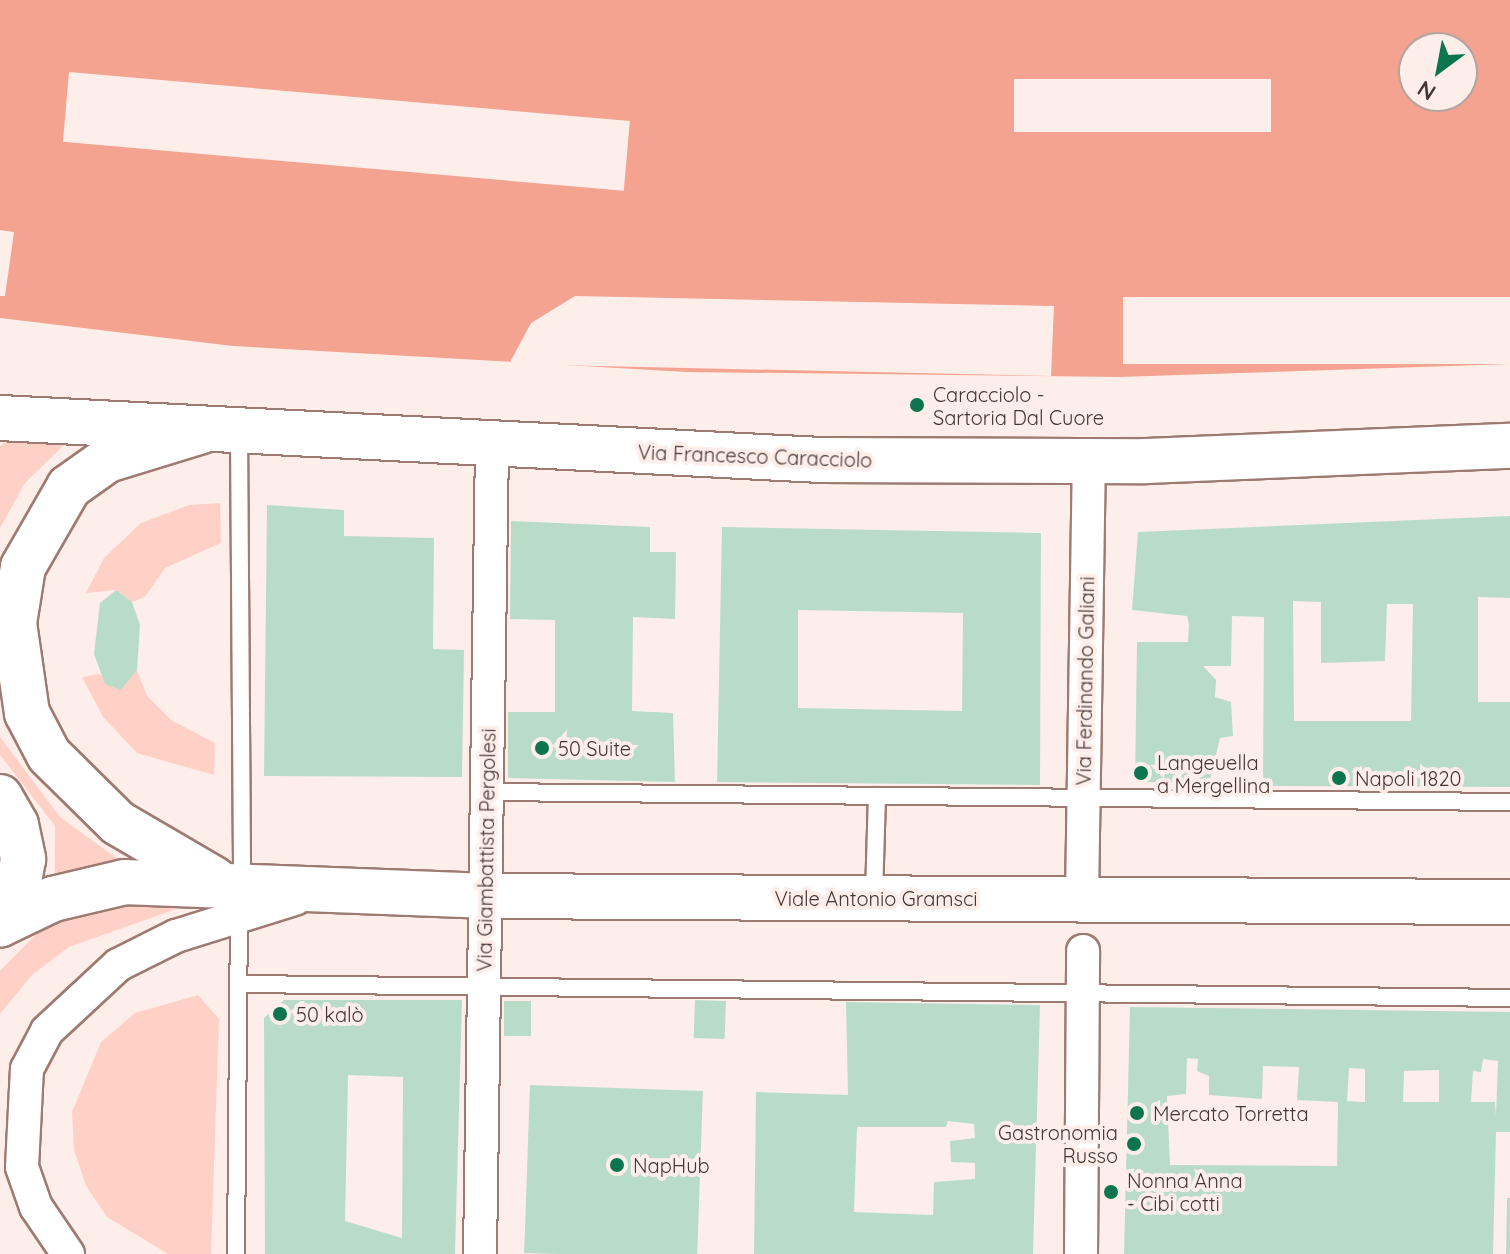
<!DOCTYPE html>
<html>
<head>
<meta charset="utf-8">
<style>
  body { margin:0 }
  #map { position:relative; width:1510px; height:1254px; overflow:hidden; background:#feeeea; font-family:Quicksand,sans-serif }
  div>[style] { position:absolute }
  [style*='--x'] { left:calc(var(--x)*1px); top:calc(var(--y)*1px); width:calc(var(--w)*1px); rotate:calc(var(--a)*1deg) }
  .green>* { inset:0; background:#ffd1c6 }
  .water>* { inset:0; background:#f3a390 }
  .pier>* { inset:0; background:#feeeea; transform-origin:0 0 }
  .building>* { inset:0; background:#b9dcc8; transform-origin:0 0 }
  .roads { filter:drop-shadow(2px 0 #9e7b72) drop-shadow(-2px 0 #9e7b72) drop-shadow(0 2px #9e7b72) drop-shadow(0 -2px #9e7b72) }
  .lane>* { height:16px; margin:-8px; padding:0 8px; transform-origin:8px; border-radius:8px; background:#fff }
  .street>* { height:32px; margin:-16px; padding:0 16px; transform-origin:16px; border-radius:16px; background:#fff }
  .secondary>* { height:44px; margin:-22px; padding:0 22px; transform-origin:22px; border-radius:22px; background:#fff }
  .primary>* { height:44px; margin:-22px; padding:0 22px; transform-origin:22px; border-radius:22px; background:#fff }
  .dots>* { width:22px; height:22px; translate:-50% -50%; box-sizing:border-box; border:4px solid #feeeea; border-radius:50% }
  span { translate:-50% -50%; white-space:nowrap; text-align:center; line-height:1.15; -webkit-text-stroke:8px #feeeea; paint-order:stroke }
  .poi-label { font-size:20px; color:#463633 }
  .left { translate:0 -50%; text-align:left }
  .right { translate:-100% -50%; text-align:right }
  .street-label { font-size:20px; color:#463633 }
  .north { position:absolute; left:1398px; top:32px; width:80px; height:80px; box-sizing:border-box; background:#feeeea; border:2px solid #b4a4a1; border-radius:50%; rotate:212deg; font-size:22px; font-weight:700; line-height:32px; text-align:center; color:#463633 }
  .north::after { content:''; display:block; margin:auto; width:28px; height:36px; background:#0d754d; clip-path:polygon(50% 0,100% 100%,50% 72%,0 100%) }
</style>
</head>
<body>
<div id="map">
  <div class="green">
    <i style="clip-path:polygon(12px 438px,66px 443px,25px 483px,0 528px,0 446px)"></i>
    <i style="clip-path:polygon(220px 503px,221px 543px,165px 568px,145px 597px,132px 602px,116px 590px,86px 593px,104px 558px,141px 523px,189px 505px)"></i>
    <i style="clip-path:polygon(137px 670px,147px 696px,171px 720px,215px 743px,214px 775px,137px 753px,103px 717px,82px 677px,99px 674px,121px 690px)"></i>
    <i style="clip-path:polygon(0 737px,60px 817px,129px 867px,55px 874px,55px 826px,0 755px)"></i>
    <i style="clip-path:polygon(145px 900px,179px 908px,69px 947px,32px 975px,0 1014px,0 971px,44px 926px)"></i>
    <i style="clip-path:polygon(198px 995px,219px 1019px,211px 1254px,168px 1254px,107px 1217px,86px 1186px,74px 1150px,72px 1112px,101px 1042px,135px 1013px)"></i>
  </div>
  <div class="water">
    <i style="clip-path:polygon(evenodd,0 0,1510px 0,1510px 364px,1119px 377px,687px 372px,233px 346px,0 318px,0 0,1414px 48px,1462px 48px,1462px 96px,1414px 96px,1414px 48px)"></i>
  </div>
  <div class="pier">
    <i style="left:69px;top:72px;width:563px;height:70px;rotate:5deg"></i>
    <i style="left:1271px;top:79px;width:53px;height:257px;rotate:90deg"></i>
    <i style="clip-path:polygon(0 230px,14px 232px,5px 296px,0 296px)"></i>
    <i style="clip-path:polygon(575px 296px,1054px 306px,1051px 376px,509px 364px,531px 323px)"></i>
    <i style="left:1510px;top:297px;width:67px;height:387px;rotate:90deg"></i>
  </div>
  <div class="building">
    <i style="clip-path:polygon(267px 505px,344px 510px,344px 536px,434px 538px,433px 649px,464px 650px,462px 777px,264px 776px)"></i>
    <i style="clip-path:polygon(evenodd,1510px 516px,1510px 598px,1478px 597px,1478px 702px,1510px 702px,1510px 787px,1263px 786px,1264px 617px,1232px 616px,1231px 666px,1203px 666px,1216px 680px,1215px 697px,1231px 702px,1233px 736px,1220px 738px,1209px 783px,1135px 782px,1137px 642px,1188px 642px,1189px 625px,1187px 616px,1132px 610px,1138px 532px,1510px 516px,1293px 601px,1321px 602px,1321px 663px,1385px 661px,1387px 604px,1413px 604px,1411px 721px,1294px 721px,1293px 601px)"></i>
    <i style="clip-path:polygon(511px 521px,650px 527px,650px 552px,676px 552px,675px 619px,633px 617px,632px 711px,673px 713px,675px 782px,508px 778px,508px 712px,555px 712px,555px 620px,510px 619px)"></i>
    <i style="clip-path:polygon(evenodd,722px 527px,1041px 533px,1040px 785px,717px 782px,722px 527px,798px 610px,963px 613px,962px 711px,798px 708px,798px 610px)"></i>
    <i style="clip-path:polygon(116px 590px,132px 602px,140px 625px,137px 670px,121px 690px,105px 684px,94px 654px,100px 603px)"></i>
    <i style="clip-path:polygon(evenodd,284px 1000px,462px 1000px,455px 1254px,265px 1254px,264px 1018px,284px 1000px,348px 1075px,403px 1077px,402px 1238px,345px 1221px,348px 1075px)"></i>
    <i style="left:695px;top:1000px;width:31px;height:38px;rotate:2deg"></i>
    <i style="left:504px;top:1001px;width:27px;height:35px"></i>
    <i style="clip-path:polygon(evenodd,846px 1002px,1040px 1005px,1033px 1254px,754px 1254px,756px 1092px,848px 1095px,846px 1002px,948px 1121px,974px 1124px,975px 1138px,950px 1141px,951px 1162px,975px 1163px,975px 1179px,934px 1182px,933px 1215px,854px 1212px,857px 1127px,946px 1127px,948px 1121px)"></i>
    <i style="clip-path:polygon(evenodd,1130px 1007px,1510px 1012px,1510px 1132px,1496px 1132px,1493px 1254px,1124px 1254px,1130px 1007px,1187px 1058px,1198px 1059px,1197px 1071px,1209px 1076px,1209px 1095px,1262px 1099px,1263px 1066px,1299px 1067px,1297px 1100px,1338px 1102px,1337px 1166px,1170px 1165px,1167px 1096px,1186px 1094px,1187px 1058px,1130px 1007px,1483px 1059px,1498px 1061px,1496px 1116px,1495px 1102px,1471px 1102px,1473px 1071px,1481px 1072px,1483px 1059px,1130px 1007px,1349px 1068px,1365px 1069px,1365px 1102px,1347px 1101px,1349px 1068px,1130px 1007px,1439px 1070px,1439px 1102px,1403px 1102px,1404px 1071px,1439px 1070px)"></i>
    <i style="left:530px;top:1085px;width:173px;height:168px;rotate:2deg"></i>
    <i style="clip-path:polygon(1507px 1198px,1510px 1198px,1510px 1254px,1506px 1254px)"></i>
  </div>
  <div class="roads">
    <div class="lane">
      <i style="--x:239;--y:433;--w:453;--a:89.6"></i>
      <i style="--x:487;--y:792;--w:1023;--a:0.56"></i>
      <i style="--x:874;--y:896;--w:100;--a:-88.3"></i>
      <i style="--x:240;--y:984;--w:1270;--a:0.63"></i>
      <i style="--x:236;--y:1254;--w:341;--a:-89.5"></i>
    </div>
    <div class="street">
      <i style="--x:1082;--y:899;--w:437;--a:-89.1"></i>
      <i style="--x:68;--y:1254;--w:57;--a:-124.2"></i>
      <i style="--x:36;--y:1207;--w:42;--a:-109.3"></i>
      <i style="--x:22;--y:1167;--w:98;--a:-87.1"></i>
      <i style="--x:27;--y:1069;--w:43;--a:-62.2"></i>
      <i style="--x:47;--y:1031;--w:97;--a:-42.9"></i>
      <i style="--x:118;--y:965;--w:65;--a:-26.6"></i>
      <i style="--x:176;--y:936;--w:125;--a:-17.3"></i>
      <i style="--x:480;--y:1254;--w:809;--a:-89.15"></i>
      <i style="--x:1081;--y:1254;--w:303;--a:-89.6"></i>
    </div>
    <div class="secondary">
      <i style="--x:202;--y:431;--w:99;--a:163"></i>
      <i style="--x:107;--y:460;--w:47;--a:144.6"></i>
      <i style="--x:69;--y:487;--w:92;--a:119.9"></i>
      <i style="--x:23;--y:567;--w:57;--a:99.1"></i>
      <i style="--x:14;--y:623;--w:91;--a:81.8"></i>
      <i style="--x:27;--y:713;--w:47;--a:62.4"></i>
      <i style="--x:49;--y:755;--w:97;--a:44.6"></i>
      <i style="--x:118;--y:823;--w:111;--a:30.3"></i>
      <i style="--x:1;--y:924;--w:58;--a:-25.7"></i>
      <i style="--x:53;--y:899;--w:74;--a:-13.3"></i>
      <i style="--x:125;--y:882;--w:362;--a:2.2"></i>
      <i style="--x:487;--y:896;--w:1023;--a:0.34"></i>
    </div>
    <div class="primary">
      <i style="--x:0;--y:418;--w:821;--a:2.93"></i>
      <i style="--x:820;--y:460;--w:326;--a:0.2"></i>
      <i style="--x:1146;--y:461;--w:364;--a:-2.4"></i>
      <i style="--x:0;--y:797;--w:32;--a:60"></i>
      <i style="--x:16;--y:825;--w:35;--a:78"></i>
      <i style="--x:23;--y:859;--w:36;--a:100"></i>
      <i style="--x:17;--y:894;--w:35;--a:119"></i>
    </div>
  </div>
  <div class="dots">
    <i style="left:917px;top:405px;background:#0d754d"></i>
    <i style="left:542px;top:748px;background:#0d754d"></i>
    <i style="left:1141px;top:773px;background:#0d754d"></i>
    <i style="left:1339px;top:778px;background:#0d754d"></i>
    <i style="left:280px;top:1014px;background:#0d754d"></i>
    <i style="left:1137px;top:1113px;background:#0d754d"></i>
    <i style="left:1134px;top:1144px;background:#0d754d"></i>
    <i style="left:617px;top:1165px;background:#0d754d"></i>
    <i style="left:1111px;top:1192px;background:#0d754d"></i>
  </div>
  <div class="poi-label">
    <span class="left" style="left:933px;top:406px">Caracciolo -<br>Sartoria Dal Cuore</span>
    <span class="left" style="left:558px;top:748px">50 Suite</span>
    <span class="left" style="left:1157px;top:774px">Langeuella<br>a Mergellina</span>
    <span class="left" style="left:1355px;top:778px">Napoli 1820</span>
    <span class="left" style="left:296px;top:1014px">50 kalò</span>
    <span class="left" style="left:1153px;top:1113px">Mercato Torretta</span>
    <span class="right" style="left:1118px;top:1144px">Gastronomia<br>Russo</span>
    <span class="left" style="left:633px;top:1165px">NapHub</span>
    <span class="left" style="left:1127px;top:1192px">Nonna Anna<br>- Cibi cotti</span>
  </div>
  <div class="street-label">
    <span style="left:755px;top:456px;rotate:2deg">Via Francesco Caracciolo</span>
    <span style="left:1085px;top:681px;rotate:-89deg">Via Ferdinando Galiani</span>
    <span style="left:486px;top:850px;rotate:-89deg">Via Giambattista Pergolesi</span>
    <span style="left:876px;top:898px">Viale Antonio Gramsci</span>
  </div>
  <div class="north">N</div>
</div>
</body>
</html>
